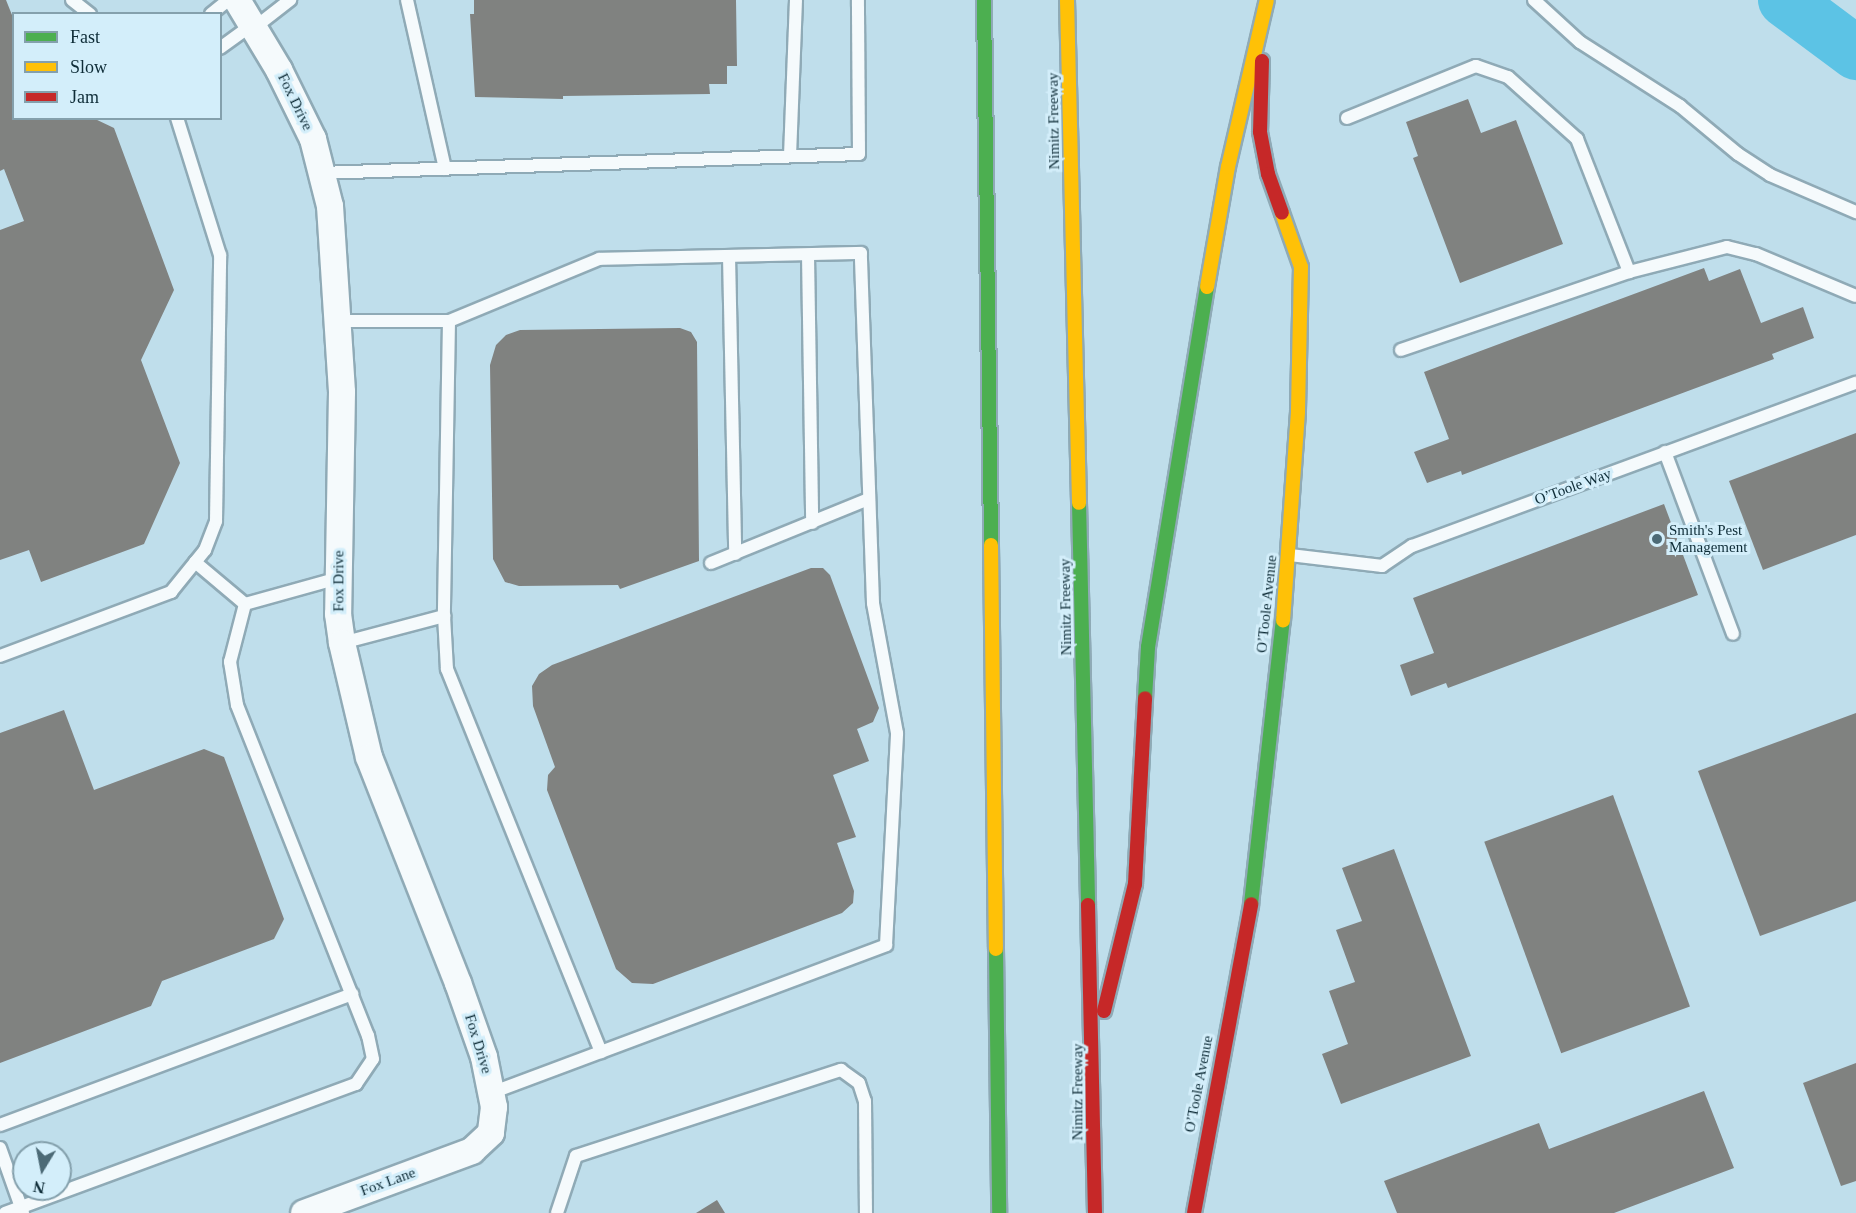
<!DOCTYPE html>
<html>
<head>
<meta charset="utf-8">
<style>
  body { margin:0 }
  #map { position:relative; width:1856px; height:1213px; overflow:hidden; background:#bfdeeb; font-family:"Times New Roman",serif }
  div>[style] { position:absolute }
  [style*='--x'] { left:calc(var(--x)*1px); top:calc(var(--y)*1px); width:calc(var(--w)*1px); rotate:calc(var(--a)*1deg) }
  .river>* { height:54px; margin:-27px; padding:0 27px; transform-origin:27px; border-radius:27px; background:#5cc3e5 }
  .building>* { inset:0; background:#808280; transform-origin:0 0 }
  .roads { filter:drop-shadow(2px 0 #8faab6) drop-shadow(-2px 0 #8faab6) drop-shadow(0 2px #8faab6) drop-shadow(0 -2px #8faab6) }
  .lane>* { height:12px; margin:-6px; padding:0 6px; transform-origin:6px; border-radius:6px; background:#f5fafc }
  .street>* { height:26px; margin:-13px; padding:0 13px; transform-origin:13px; border-radius:13px; background:#f5fafc }
  .fast>* { height:14px; margin:-7px; padding:0 7px; transform-origin:7px; border-radius:7px; background:#4caf50 }
  .slow>* { height:14px; margin:-7px; padding:0 7px; transform-origin:7px; border-radius:7px; background:#ffc107 }
  .jam>* { height:14px; margin:-7px; padding:0 7px; transform-origin:7px; border-radius:7px; background:#c62828 }
  .dots>* { width:16px; height:16px; translate:-50% -50%; box-sizing:border-box; border:3px solid #d3eefa; border-radius:50% }
  span { translate:-50% -50%; white-space:nowrap; text-align:center; line-height:1.15; -webkit-text-stroke:6px #d3eefa; paint-order:stroke }
  .street-label { font-size:15px; color:#0e2c37 }
  .poi-label { font-size:15px; color:#0e2c37 }
  .left { translate:0 -50%; text-align:left }
  .legend { position:absolute; left:12px; top:12px; width:210px; height:108px; box-sizing:border-box; background:#d3eefa; border:2px solid #84a0ac; margin:0; padding:8px 10px; list-style:none; font-size:18px; color:#0e2c37 }
  .legend li { display:flex; align-items:center; gap:12px; height:30px }
  .legend b { width:30px; border:2px solid #84a0ac }
  .north { position:absolute; left:12px; top:1141px; width:60px; height:60px; box-sizing:border-box; background:#d3eefa; border:2px solid #84a0ac; border-radius:50%; rotate:190deg; font-size:16px; font-weight:700; line-height:24px; text-align:center; color:#0e2c37 }
  .north::after { content:''; display:block; margin:auto; width:21px; height:27px; background:#4c6a76; clip-path:polygon(50% 0,100% 100%,50% 72%,0 100%) }
</style>
</head>
<body>
<div id="map">
  <div class="river">
    <i style="--x:1785;--y:0;--w:89;--a:36.7"></i>
  </div>
  <div class="building">
    <i style="clip-path:polygon(0 0,6px 0,14px 20px,14px 118px,93px 118px,114px 128px,174px 290px,141px 360px,180px 463px,144px 544px,41px 582px,29px 550px,0 560px,0 230px,24px 221px,4px 169px,0 171px)"></i>
    <i style="clip-path:polygon(474px 0,736px 0,737px 66px,727px 66px,727px 84px,709px 84px,710px 94px,563px 96px,563px 99px,475px 97px,470px 14px,474px 14px)"></i>
    <i style="clip-path:polygon(1468px 99px,1481px 133px,1516px 120px,1563px 244px,1460px 283px,1413px 158px,1418px 156px,1406px 122px)"></i>
    <i style="clip-path:polygon(1704px 268px,1709px 281px,1740px 269px,1761px 323px,1803px 307px,1814px 338px,1772px 354px,1774px 359px,1462px 475px,1461px 471px,1427px 483px,1414px 452px,1449px 439px,1424px 372px)"></i>
    <i style="clip-path:polygon(680px 328px,691px 332px,697px 342px,699px 561px,620px 589px,618px 585px,519px 586px,505px 582px,493px 559px,490px 365px,496px 345px,506px 335px,520px 330px)"></i>
    <i style="clip-path:polygon(1856px 433px,1856px 535px,1763px 570px,1729px 481px)"></i>
    <i style="clip-path:polygon(1664px 504px,1698px 595px,1448px 688px,1446px 683px,1411px 696px,1400px 665px,1434px 653px,1413px 598px)"></i>
    <i style="clip-path:polygon(811px 568px,823px 568px,830px 575px,879px 708px,873px 722px,857px 729px,869px 761px,833px 775px,856px 837px,837px 843px,854px 891px,853px 903px,842px 913px,653px 984px,632px 983px,616px 969px,547px 790px,548px 775px,555px 767px,533px 706px,532px 686px,539px 674px,552px 665px)"></i>
    <i style="clip-path:polygon(64px 710px,94px 790px,204px 749px,224px 757px,284px 919px,274px 939px,162px 981px,151px 1006px,0 1063px,0 733px)"></i>
    <i style="clip-path:polygon(1856px 713px,1856px 901px,1760px 936px,1698px 771px)"></i>
    <i style="left:1613px;top:795px;width:225px;height:137px;rotate:70deg"></i>
    <i style="clip-path:polygon(1394px 849px,1471px 1056px,1341px 1104px,1322px 1054px,1348px 1044px,1329px 991px,1355px 982px,1336px 930px,1362px 921px,1342px 868px)"></i>
    <i style="clip-path:polygon(1856px 1063px,1856px 1181px,1841px 1186px,1803px 1083px)"></i>
    <i style="clip-path:polygon(1704px 1091px,1734px 1168px,1614px 1213px,1397px 1213px,1384px 1181px,1539px 1123px,1549px 1149px)"></i>
    <i style="clip-path:polygon(717px 1200px,725px 1213px,696px 1213px)"></i>
  </div>
  <div class="roads">
    <div class="lane">
      <i style="--x:72;--y:0;--w:23;--a:38"></i>
      <i style="--x:407;--y:0;--w:173;--a:77.3"></i>
      <i style="--x:1534;--y:0;--w:62;--a:42.4"></i>
      <i style="--x:1580;--y:42;--w:119;--a:32.6"></i>
      <i style="--x:1680;--y:106;--w:75;--a:39.6"></i>
      <i style="--x:1738;--y:154;--w:38;--a:33"></i>
      <i style="--x:1770;--y:175;--w:94;--a:23.3"></i>
      <i style="--x:211;--y:14;--w:22;--a:-39"></i>
      <i style="--x:254;--y:28;--w:46;--a:-37.9"></i>
      <i style="--x:220;--y:48;--w:39;--a:-36"></i>
      <i style="--x:1347;--y:118;--w:139;--a:-22"></i>
      <i style="--x:1476;--y:66;--w:34;--a:19"></i>
      <i style="--x:1508;--y:77;--w:93;--a:41.9"></i>
      <i style="--x:1577;--y:139;--w:143;--a:68.6"></i>
      <i style="--x:790;--y:156;--w:156;--a:-87.8"></i>
      <i style="--x:321;--y:173;--w:538;--a:-2.02"></i>
      <i style="--x:859;--y:154;--w:154;--a:-90.4"></i>
      <i style="--x:808;--y:255;--w:268;--a:89.1"></i>
      <i style="--x:729;--y:256;--w:298;--a:88.8"></i>
      <i style="--x:337;--y:321;--w:112;--a:0"></i>
      <i style="--x:1401;--y:350;--w:241;--a:-18.9"></i>
      <i style="--x:1629;--y:272;--w:101;--a:-14.3"></i>
      <i style="--x:1727;--y:247;--w:30;--a:14"></i>
      <i style="--x:1756;--y:254;--w:108;--a:22.8"></i>
      <i style="--x:1665;--y:452;--w:194;--a:69.5"></i>
      <i style="--x:1290;--y:555;--w:93;--a:6.8"></i>
      <i style="--x:1382;--y:566;--w:36;--a:-34"></i>
      <i style="--x:1412;--y:546;--w:473;--a:-20.2"></i>
      <i style="--x:195;--y:562;--w:65;--a:40"></i>
      <i style="--x:711;--y:563;--w:170;--a:-22.1"></i>
      <i style="--x:245;--y:604;--w:98;--a:-15.5"></i>
      <i style="--x:342;--y:643;--w:106;--a:-14.8"></i>
      <i style="--x:0;--y:656;--w:183;--a:-20.5"></i>
      <i style="--x:171;--y:592;--w:54;--a:-51"></i>
      <i style="--x:205;--y:550;--w:31;--a:-69"></i>
      <i style="--x:216;--y:521;--w:266;--a:-89.1"></i>
      <i style="--x:220;--y:255;--w:144;--a:-107.4"></i>
      <i style="--x:491;--y:1093;--w:422;--a:-20.5"></i>
      <i style="--x:886;--y:945;--w:212;--a:-87"></i>
      <i style="--x:897;--y:733;--w:132;--a:-100.5"></i>
      <i style="--x:873;--y:603;--w:350;--a:-92"></i>
      <i style="--x:861;--y:253;--w:262;--a:178.7"></i>
      <i style="--x:599;--y:259;--w:162;--a:157.5"></i>
      <i style="--x:449;--y:321;--w:295;--a:91"></i>
      <i style="--x:444;--y:616;--w:53;--a:86.8"></i>
      <i style="--x:447;--y:669;--w:413;--a:68.1"></i>
      <i style="--x:0;--y:1125;--w:376;--a:-20.4"></i>
      <i style="--x:0;--y:1148;--w:69;--a:70.5"></i>
      <i style="--x:5;--y:1213;--w:374;--a:-20.2"></i>
      <i style="--x:356;--y:1084;--w:30;--a:-56"></i>
      <i style="--x:373;--y:1059;--w:24;--a:-102"></i>
      <i style="--x:368;--y:1036;--w:356;--a:-111.6"></i>
      <i style="--x:237;--y:705;--w:44;--a:-99.2"></i>
      <i style="--x:230;--y:662;--w:60;--a:-75.5"></i>
      <i style="--x:557;--y:1213;--w:60;--a:-71.6"></i>
      <i style="--x:576;--y:1156;--w:279;--a:-18"></i>
      <i style="--x:841;--y:1070;--w:22;--a:36"></i>
      <i style="--x:859;--y:1083;--w:19;--a:72"></i>
      <i style="--x:865;--y:1101;--w:112;--a:89.5"></i>
    </div>
    <div class="street">
      <i style="--x:237;--y:0;--w:82;--a:59"></i>
      <i style="--x:279;--y:70;--w:77;--a:63.8"></i>
      <i style="--x:313;--y:139;--w:69;--a:75.8"></i>
      <i style="--x:330;--y:206;--w:186;--a:86.3"></i>
      <i style="--x:342;--y:392;--w:222;--a:91"></i>
      <i style="--x:338;--y:614;--w:29;--a:82"></i>
      <i style="--x:342;--y:643;--w:117;--a:76.7"></i>
      <i style="--x:369;--y:757;--w:243;--a:68.5"></i>
      <i style="--x:458;--y:983;--w:78;--a:70.6"></i>
      <i style="--x:484;--y:1057;--w:51;--a:78.7"></i>
      <i style="--x:494;--y:1107;--w:26;--a:97"></i>
      <i style="--x:491;--y:1133;--w:26;--a:137"></i>
      <i style="--x:472;--y:1151;--w:179;--a:159.7"></i>
    </div>
    <div class="fast">
      <i style="--x:984;--y:0;--w:545;--a:89.26"></i>
      <i style="--x:1079;--y:503;--w:402;--a:88.7"></i>
      <i style="--x:1145;--y:698;--w:51;--a:-86.6"></i>
      <i style="--x:1148;--y:647;--w:365;--a:-80.7"></i>
      <i style="--x:1251;--y:904;--w:286;--a:-83.6"></i>
      <i style="--x:996;--y:949;--w:264;--a:89.3"></i>
    </div>
    <div class="slow">
      <i style="--x:1067;--y:0;--w:503;--a:88.63"></i>
      <i style="--x:1282;--y:213;--w:57;--a:70.6"></i>
      <i style="--x:1301;--y:267;--w:145;--a:91.2"></i>
      <i style="--x:1298;--y:412;--w:209;--a:94.1"></i>
      <i style="--x:1207;--y:287;--w:122;--a:-80.1"></i>
      <i style="--x:1228;--y:167;--w:171;--a:-76.9"></i>
      <i style="--x:991;--y:545;--w:404;--a:89.3"></i>
    </div>
    <div class="jam">
      <i style="--x:1262;--y:61;--w:71;--a:91.6"></i>
      <i style="--x:1260;--y:132;--w:43;--a:79.2"></i>
      <i style="--x:1268;--y:174;--w:41;--a:70.3"></i>
      <i style="--x:1088;--y:905;--w:308;--a:88.7"></i>
      <i style="--x:1104;--y:1011;--w:131;--a:-76.3"></i>
      <i style="--x:1135;--y:884;--w:186;--a:-86.9"></i>
      <i style="--x:1194;--y:1213;--w:314;--a:-79.5"></i>
    </div>
  </div>
  <div class="dots">
    <i style="left:1657px;top:539px;background:#4c6a76"></i>
  </div>
  <div class="street-label">
    <span style="left:295px;top:102px;rotate:64deg">Fox Drive</span>
    <span style="left:1054px;top:121px;rotate:-91deg">Nimitz Freeway</span>
    <span style="left:1573px;top:487px;rotate:-20deg">O’Toole Way</span>
    <span style="left:339px;top:581px;rotate:-90deg">Fox Drive</span>
    <span style="left:1267px;top:604px;rotate:-84deg">O’Toole Avenue</span>
    <span style="left:1066px;top:607px;rotate:-91deg">Nimitz Freeway</span>
    <span style="left:478px;top:1044px;rotate:73deg">Fox Drive</span>
    <span style="left:1199px;top:1084px;rotate:-79deg">O’Toole Avenue</span>
    <span style="left:1078px;top:1092px;rotate:-90deg">Nimitz Freeway</span>
    <span style="left:388px;top:1182px;rotate:-20deg">Fox Lane</span>
  </div>
  <div class="poi-label">
    <span class="left" style="left:1669px;top:539px">Smith's Pest<br>Management</span>
  </div>
  <ul class="legend">
  <li><b style="height:8px;background:#4caf50"></b>Fast</li>
  <li><b style="height:8px;background:#ffc107"></b>Slow</li>
  <li><b style="height:8px;background:#c62828"></b>Jam</li>
  </ul>
  <div class="north">N</div>
</div>
</body>
</html>
